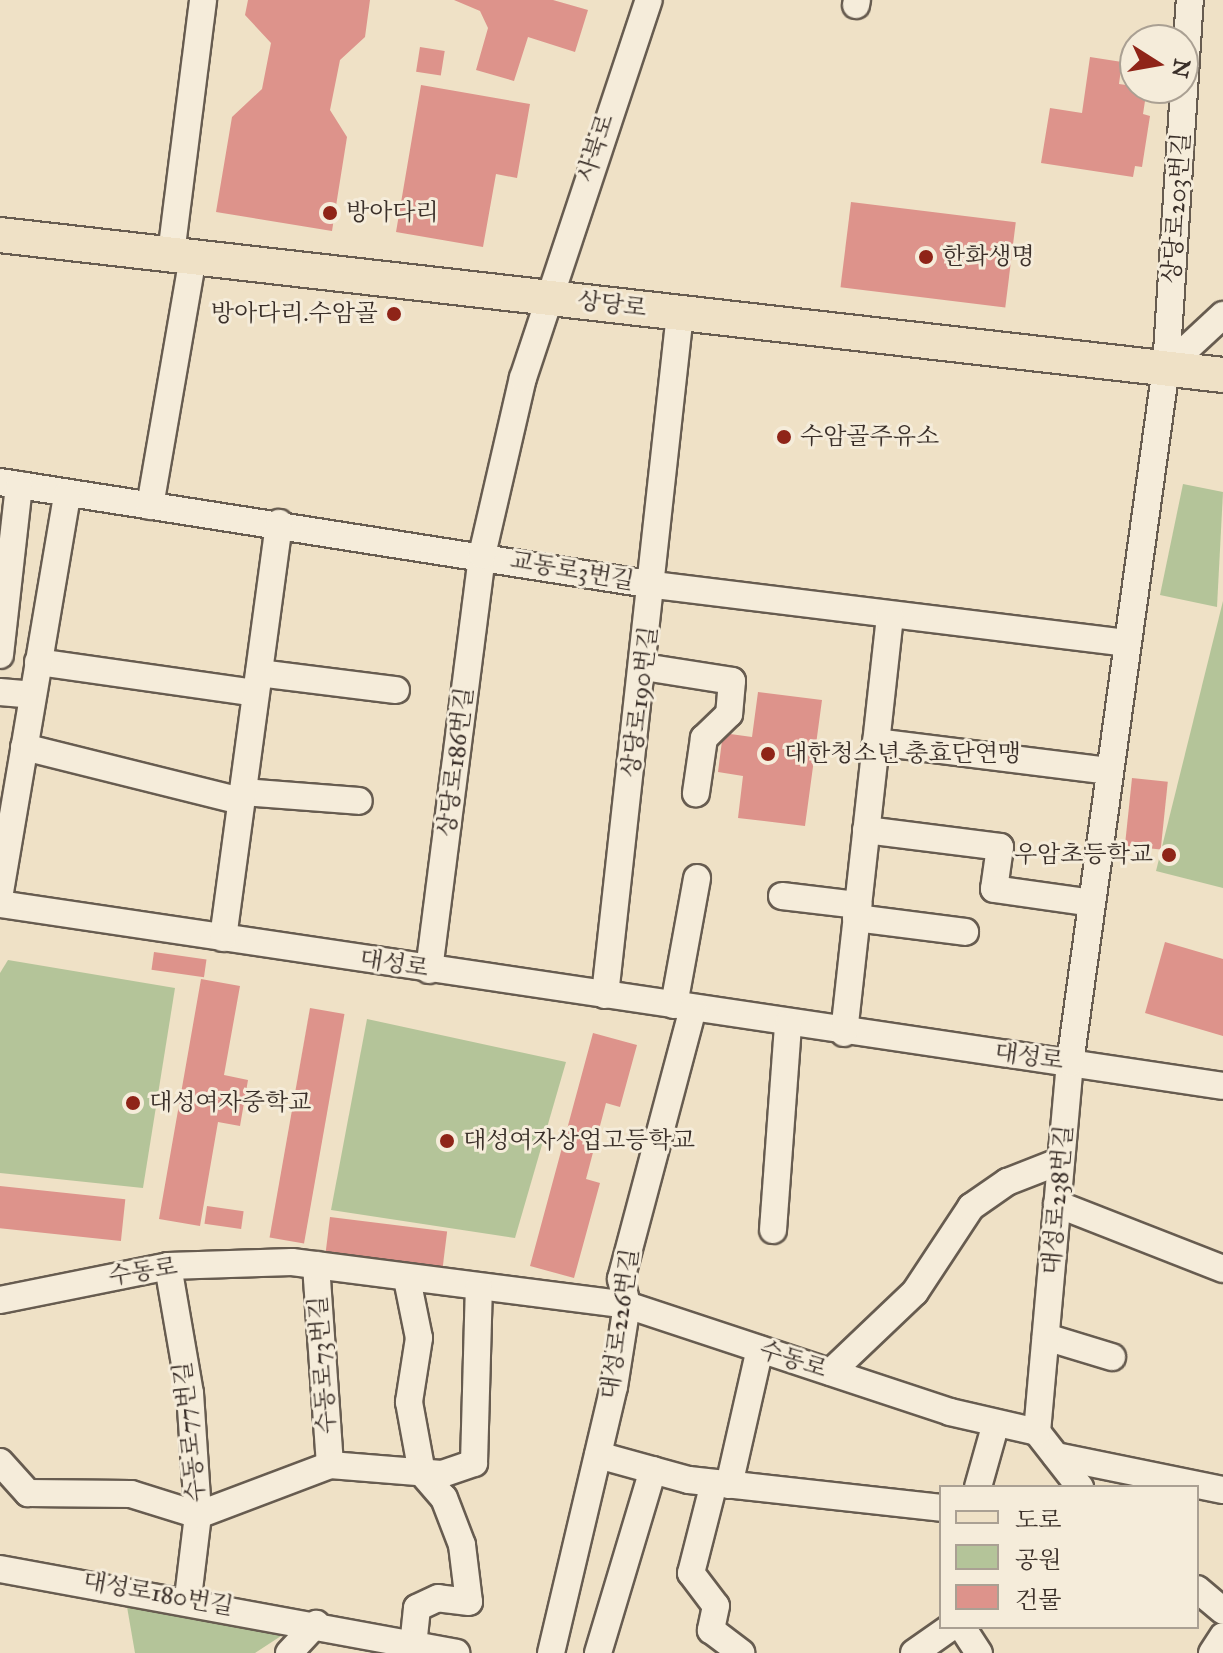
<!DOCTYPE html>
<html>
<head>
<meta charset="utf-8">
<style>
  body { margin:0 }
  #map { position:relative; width:1223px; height:1653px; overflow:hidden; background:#efe1c6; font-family:"IM FELL Great Primer","Noto Serif KR",serif }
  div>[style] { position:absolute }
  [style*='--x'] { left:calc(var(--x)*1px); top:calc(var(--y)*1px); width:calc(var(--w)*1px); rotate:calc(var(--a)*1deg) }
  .green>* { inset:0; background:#b4c499 }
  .building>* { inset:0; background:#dd938b; transform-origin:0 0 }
  .roads { filter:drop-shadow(2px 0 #675c50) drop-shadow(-2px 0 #675c50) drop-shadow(0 2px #675c50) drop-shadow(0 -2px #675c50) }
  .minor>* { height:26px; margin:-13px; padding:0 13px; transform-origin:13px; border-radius:13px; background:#f5ecda }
  .major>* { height:34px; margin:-17px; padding:0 17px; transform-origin:17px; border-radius:17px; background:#efe1c6 }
  .dots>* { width:22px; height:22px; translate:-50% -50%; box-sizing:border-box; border:4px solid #f5ecda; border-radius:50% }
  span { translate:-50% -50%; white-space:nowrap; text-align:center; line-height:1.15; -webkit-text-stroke:6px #f5ecda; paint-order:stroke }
  .street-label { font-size:24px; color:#3a2f29 }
  .poi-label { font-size:24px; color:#3a2f29 }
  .left { translate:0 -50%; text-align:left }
  .right { translate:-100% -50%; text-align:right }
  .legend { position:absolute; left:939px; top:1485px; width:260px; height:144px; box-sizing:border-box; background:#f5ecda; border:2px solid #aaa093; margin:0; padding:10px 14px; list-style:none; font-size:24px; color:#3a2f29 }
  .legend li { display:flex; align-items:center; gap:16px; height:40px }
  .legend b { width:40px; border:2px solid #aaa093 }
  .north { position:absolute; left:1119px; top:24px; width:80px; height:80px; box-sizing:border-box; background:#f5ecda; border:2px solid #aaa093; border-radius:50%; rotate:101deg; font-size:22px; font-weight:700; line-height:32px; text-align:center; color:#3a2f29 }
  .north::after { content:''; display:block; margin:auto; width:28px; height:36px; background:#8f2418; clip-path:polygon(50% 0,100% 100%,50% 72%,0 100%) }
</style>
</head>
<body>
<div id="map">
  <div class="green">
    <i style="clip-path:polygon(1183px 484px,1223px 492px,1217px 607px,1160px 595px)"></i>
    <i style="clip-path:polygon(1223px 601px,1223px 888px,1156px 871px)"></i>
    <i style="clip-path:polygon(8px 960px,175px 988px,143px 1188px,0 1173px,0 973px)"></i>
    <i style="clip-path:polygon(367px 1019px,566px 1062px,515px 1238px,331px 1210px)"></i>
    <i style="clip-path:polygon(126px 1601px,278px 1628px,281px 1636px,255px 1653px,135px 1653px)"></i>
  </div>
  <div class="building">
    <i style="clip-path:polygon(248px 0,370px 0,365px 37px,340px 60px,330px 110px,347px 137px,332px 231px,216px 212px,232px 117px,262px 89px,271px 43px,245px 15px)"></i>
    <i style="clip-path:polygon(454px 0,553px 0,588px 10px,575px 52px,528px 37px,514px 81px,476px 70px,488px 28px,480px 11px)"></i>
    <i style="left:420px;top:47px;width:25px;height:25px;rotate:9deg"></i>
    <i style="clip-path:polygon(1090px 57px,1122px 62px,1119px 84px,1147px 88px,1143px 114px,1150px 116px,1142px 167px,1135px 166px,1133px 177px,1041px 163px,1050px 108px,1082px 113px)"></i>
    <i style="clip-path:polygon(421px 85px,530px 104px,517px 178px,496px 174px,483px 247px,396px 232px)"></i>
    <i style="left:851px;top:202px;width:166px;height:86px;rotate:7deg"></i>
    <i style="clip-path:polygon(758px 692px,822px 700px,805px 826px,738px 818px,743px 776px,718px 772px,723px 733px,752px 737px)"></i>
    <i style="left:1132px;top:778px;width:36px;height:68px;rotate:6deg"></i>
    <i style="clip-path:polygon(1165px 942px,1223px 959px,1223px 1036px,1145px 1013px)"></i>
    <i style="left:154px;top:952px;width:53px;height:18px;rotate:8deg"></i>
    <i style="clip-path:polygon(201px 979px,240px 986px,224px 1075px,248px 1080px,240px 1126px,218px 1122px,200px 1226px,159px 1219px)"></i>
    <i style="left:310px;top:1008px;width:35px;height:233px;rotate:10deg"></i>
    <i style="clip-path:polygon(593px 1033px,637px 1045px,620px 1107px,606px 1103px,586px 1179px,600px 1183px,574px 1278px,530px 1266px)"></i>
    <i style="left:0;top:1186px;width:126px;height:42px;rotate:6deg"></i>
    <i style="left:207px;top:1206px;width:37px;height:18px;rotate:8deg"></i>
    <i style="left:330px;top:1217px;width:118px;height:36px;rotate:7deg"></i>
  </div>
  <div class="roads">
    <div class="minor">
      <i style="--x:856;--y:5;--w:5;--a:-79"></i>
      <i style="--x:171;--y:254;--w:256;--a:-82.8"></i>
      <i style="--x:1166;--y:368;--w:78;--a:-42.9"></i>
      <i style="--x:0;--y:482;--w:662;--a:8.95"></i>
      <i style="--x:654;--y:585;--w:477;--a:7"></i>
      <i style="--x:150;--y:506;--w:253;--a:-80.2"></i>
      <i style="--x:0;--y:655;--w:171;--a:-83.6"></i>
      <i style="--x:38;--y:662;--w:220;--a:8.1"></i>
      <i style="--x:644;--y:667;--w:89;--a:9"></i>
      <i style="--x:732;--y:681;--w:33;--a:95"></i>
      <i style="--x:729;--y:714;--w:35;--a:136"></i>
      <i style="--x:704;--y:738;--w:56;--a:98.3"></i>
      <i style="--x:259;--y:673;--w:138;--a:7.1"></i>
      <i style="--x:0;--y:692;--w:32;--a:5"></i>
      <i style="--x:876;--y:742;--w:235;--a:7.1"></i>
      <i style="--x:24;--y:747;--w:224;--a:14"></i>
      <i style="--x:243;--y:792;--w:116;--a:4.4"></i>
      <i style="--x:866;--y:830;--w:135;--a:7.2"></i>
      <i style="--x:1000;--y:847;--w:42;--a:98.1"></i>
      <i style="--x:994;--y:889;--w:99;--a:8.1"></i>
      <i style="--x:0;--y:892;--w:404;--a:-80.4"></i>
      <i style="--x:782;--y:896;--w:77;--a:6.8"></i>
      <i style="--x:0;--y:904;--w:1236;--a:8.46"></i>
      <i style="--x:856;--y:918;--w:110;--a:7.3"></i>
      <i style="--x:223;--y:938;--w:419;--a:-82.3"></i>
      <i style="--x:429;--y:970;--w:418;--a:-82.7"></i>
      <i style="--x:482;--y:555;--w:182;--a:-77"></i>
      <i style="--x:523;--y:378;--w:398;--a:-71.6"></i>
      <i style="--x:605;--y:995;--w:686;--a:-83.72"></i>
      <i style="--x:674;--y:1005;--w:129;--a:-79.7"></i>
      <i style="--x:844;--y:1033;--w:420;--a:-83.7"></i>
      <i style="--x:1057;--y:1204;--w:178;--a:21.4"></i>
      <i style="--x:773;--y:1230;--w:207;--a:-85.8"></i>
      <i style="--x:316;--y:1265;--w:200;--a:86"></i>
      <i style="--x:168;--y:1266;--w:129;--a:80.2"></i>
      <i style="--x:190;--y:1393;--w:122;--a:86.2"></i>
      <i style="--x:198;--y:1515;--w:84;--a:96.9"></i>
      <i style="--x:407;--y:1279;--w:60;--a:78.5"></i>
      <i style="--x:419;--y:1338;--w:65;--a:98.9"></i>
      <i style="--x:409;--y:1402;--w:72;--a:79.6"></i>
      <i style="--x:422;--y:1473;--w:33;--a:49"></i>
      <i style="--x:444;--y:1498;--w:50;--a:69"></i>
      <i style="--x:462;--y:1545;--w:57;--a:83"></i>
      <i style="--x:469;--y:1602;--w:31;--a:-173"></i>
      <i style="--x:438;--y:1598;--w:23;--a:155"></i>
      <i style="--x:417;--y:1608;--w:36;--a:96"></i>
      <i style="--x:0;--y:1300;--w:171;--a:-11.4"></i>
      <i style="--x:168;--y:1266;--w:124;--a:-1.8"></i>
      <i style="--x:292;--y:1262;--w:338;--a:7.3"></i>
      <i style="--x:627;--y:1305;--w:340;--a:18.3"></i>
      <i style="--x:950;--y:1412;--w:89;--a:12.9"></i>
      <i style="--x:1037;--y:1432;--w:70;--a:52"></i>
      <i style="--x:1046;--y:1337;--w:69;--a:16.9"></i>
      <i style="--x:831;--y:1372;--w:116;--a:-43.6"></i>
      <i style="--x:915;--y:1292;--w:102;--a:-56.6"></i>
      <i style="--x:971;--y:1207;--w:44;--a:-34.8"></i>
      <i style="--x:1007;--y:1182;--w:58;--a:-21.3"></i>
      <i style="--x:1037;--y:1432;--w:370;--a:-84.9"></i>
      <i style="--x:1070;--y:1063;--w:702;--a:-82.14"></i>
      <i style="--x:1166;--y:368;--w:369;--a:-86.3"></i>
      <i style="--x:598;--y:1455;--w:94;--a:15.4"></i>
      <i style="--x:689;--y:1480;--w:254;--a:6.3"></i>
      <i style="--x:1056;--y:1456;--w:170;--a:11.5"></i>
      <i style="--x:0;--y:1462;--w:42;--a:47.9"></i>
      <i style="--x:28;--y:1493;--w:103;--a:0.6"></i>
      <i style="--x:131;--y:1494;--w:70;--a:17.4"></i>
      <i style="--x:198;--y:1515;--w:141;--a:-20.7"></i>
      <i style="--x:330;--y:1465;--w:112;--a:4.6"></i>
      <i style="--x:442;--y:1474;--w:34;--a:-19"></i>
      <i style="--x:474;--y:1463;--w:175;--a:-88.4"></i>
      <i style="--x:714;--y:1483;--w:93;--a:104.3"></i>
      <i style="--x:691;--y:1573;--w:41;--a:52.9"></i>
      <i style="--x:716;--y:1606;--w:25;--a:102"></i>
      <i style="--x:711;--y:1630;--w:38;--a:37"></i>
      <i style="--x:729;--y:1485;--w:139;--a:-77.2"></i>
      <i style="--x:978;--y:1487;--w:66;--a:-74.3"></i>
      <i style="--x:0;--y:1569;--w:464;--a:10.4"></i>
      <i style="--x:1197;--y:1589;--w:34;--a:40"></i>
      <i style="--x:962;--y:1627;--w:31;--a:57"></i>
      <i style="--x:289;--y:1653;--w:40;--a:-47"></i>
      <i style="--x:551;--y:1653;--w:273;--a:-76.7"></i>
      <i style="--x:614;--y:1387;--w:83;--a:-81"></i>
      <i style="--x:627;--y:1305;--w:27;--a:-103"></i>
      <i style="--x:621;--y:1279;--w:280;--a:-75.1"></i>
      <i style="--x:598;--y:1653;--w:191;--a:-73.3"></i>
      <i style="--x:914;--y:1653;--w:45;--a:-35.1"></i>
      <i style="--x:1212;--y:1653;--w:20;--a:-57"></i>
    </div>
    <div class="major">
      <i style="--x:0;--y:235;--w:1231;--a:6.53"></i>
    </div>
  </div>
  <div class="dots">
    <i style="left:330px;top:213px;background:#8f2418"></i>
    <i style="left:926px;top:257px;background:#8f2418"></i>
    <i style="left:394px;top:314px;background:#8f2418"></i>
    <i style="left:784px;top:437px;background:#8f2418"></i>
    <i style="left:768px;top:754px;background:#8f2418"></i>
    <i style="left:1169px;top:855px;background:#8f2418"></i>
    <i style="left:133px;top:1103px;background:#8f2418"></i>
    <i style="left:447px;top:1141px;background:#8f2418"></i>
  </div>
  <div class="street-label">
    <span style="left:596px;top:148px;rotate:-72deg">사북로</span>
    <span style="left:1177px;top:208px;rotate:-86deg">상당로203번길</span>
    <span style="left:612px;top:305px;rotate:7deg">상당로</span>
    <span style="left:572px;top:571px;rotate:10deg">교동로3번길</span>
    <span style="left:640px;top:702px;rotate:-83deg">상당로190번길</span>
    <span style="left:456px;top:762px;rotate:-83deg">상당로186번길</span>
    <span style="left:394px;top:964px;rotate:9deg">대성로</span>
    <span style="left:1029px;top:1057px;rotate:8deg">대성로</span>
    <span style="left:1058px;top:1200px;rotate:-85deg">대성로238번길</span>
    <span style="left:143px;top:1272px;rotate:-9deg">수동로</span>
    <span style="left:620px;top:1324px;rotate:-82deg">대성로226번길</span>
    <span style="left:793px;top:1360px;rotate:18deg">수동로</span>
    <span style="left:323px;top:1365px;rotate:-94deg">수동로73번길</span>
    <span style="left:190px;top:1432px;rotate:-96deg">수동로77번길</span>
    <span style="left:158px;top:1594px;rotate:10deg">대성로180번길</span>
  </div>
  <div class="poi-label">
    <span class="left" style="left:346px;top:213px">방아다리</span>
    <span class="left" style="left:942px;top:257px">한화생명</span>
    <span class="right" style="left:378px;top:314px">방아다리.수암골</span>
    <span class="left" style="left:800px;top:437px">수암골주유소</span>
    <span class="left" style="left:784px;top:754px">대한청소년 충효단연맹</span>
    <span class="right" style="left:1153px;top:855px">우암초등학교</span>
    <span class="left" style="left:149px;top:1103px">대성여자중학교</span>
    <span class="left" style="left:463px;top:1141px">대성여자상업고등학교</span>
  </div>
  <ul class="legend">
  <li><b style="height:10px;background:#efe1c6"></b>도로</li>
  <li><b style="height:22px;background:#b4c499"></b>공원</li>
  <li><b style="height:22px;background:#dd938b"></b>건물</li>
  </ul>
  <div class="north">N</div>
</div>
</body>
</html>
